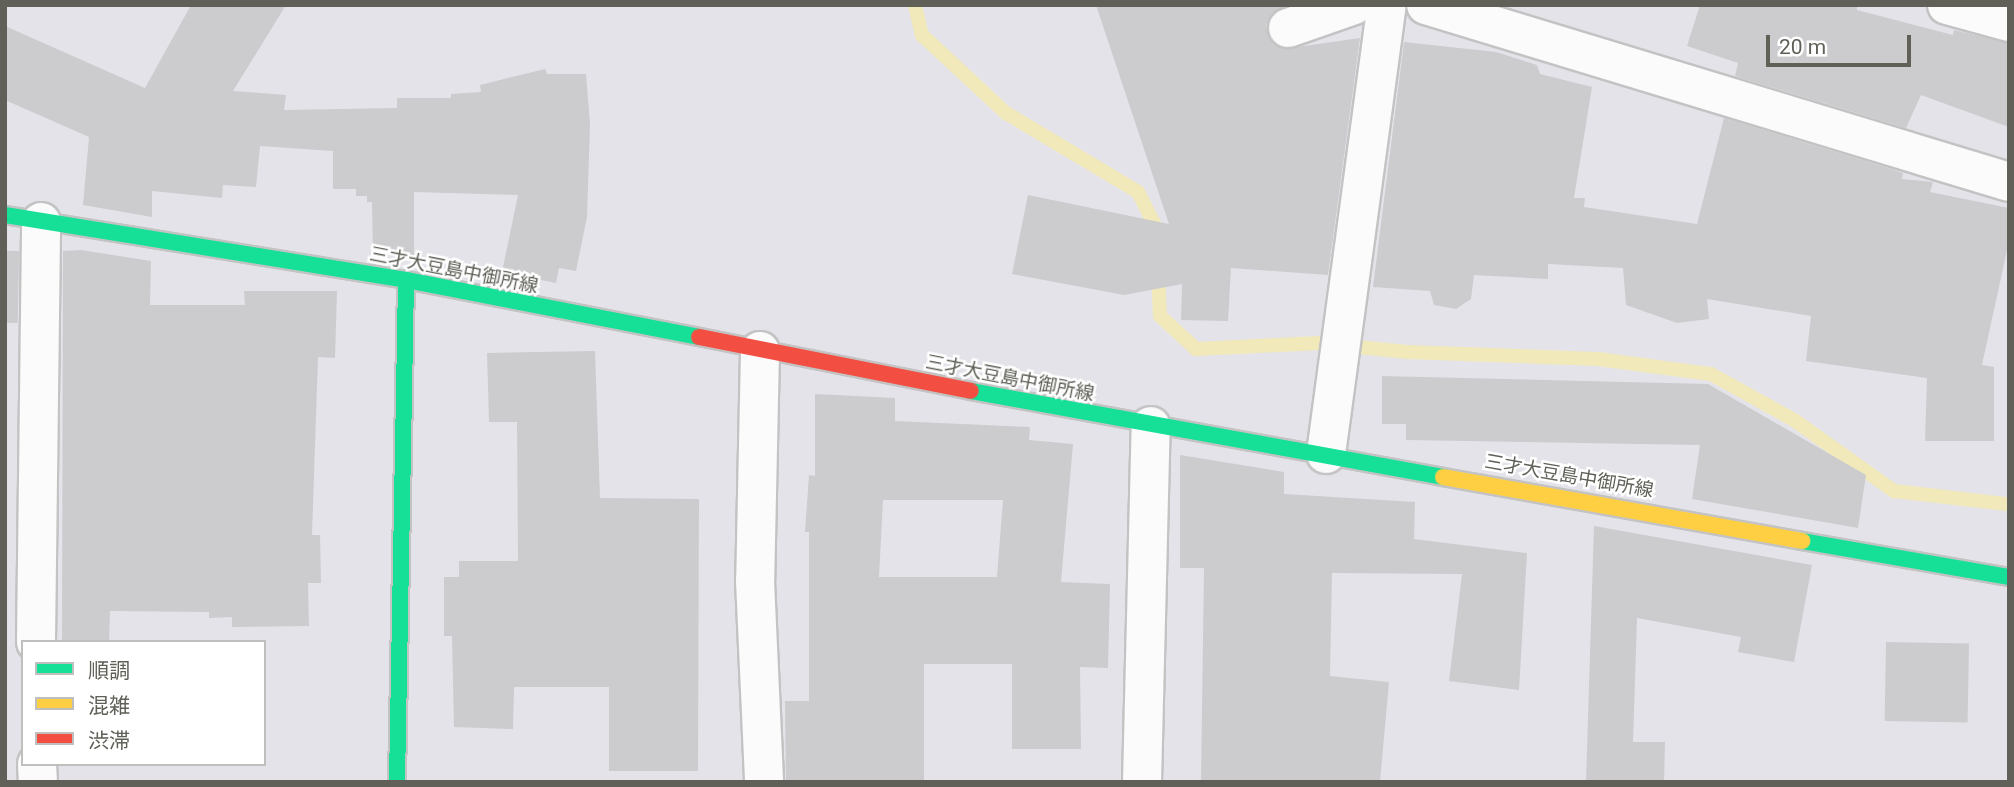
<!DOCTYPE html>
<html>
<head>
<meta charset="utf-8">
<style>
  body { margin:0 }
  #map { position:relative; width:2014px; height:787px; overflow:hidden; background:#e4e3e9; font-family:Roboto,"Noto Sans JP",sans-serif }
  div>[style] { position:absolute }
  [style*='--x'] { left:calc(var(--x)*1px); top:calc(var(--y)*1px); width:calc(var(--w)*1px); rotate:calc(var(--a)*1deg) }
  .stream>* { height:14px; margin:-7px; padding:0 7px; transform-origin:7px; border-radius:7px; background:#f1e9b9 }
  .building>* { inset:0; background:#cccccf; transform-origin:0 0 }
  .roads { filter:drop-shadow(2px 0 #c4c3c3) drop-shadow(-2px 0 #c4c3c3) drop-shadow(0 2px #c4c3c3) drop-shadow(0 -2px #c4c3c3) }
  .street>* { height:38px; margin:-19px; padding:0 19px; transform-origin:19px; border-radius:19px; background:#fbfbfc }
  .fast>* { height:16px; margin:-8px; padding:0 8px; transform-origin:8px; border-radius:8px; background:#16e098 }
  .slow>* { height:16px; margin:-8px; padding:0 8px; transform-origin:8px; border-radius:8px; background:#ffcf43 }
  .jam>* { height:16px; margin:-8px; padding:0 8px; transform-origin:8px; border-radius:8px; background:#f24e42 }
  span { translate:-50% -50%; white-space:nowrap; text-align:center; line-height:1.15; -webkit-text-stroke:5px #fff; paint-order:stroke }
  .street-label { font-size:19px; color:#606059 }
  .frame { position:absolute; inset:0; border:7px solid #606059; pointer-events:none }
  .legend { position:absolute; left:21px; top:640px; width:245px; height:126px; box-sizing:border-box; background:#fff; border:2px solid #bfbfbd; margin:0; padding:9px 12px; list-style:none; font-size:21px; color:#606059 }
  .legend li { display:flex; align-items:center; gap:14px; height:35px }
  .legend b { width:35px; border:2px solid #bfbfbd }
  .scale { position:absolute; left:1766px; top:35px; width:145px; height:32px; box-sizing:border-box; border:4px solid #606059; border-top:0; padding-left:9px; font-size:21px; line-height:24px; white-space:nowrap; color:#606059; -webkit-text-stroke:5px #fff; paint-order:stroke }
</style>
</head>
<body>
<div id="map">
  <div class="stream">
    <i style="--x:915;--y:5;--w:31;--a:77"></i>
    <i style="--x:922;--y:35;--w:115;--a:42.9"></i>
    <i style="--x:1006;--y:113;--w:154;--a:30.9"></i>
    <i style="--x:1138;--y:192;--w:37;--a:63"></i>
    <i style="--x:1155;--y:225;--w:13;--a:90"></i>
    <i style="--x:1158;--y:272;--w:44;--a:87.4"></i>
    <i style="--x:1160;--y:316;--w:49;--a:42.5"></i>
    <i style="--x:1196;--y:349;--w:124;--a:-2.8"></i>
    <i style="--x:1320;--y:343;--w:87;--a:5.9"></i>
    <i style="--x:1407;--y:352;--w:191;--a:2.1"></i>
    <i style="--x:1598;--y:359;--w:114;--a:7.6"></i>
    <i style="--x:1711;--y:374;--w:95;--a:29"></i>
    <i style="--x:1794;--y:420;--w:123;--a:35.4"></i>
    <i style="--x:1894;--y:491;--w:114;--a:6.6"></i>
  </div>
  <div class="building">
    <i style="clip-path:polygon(191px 5px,286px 5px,233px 91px,286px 95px,284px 110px,397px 108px,397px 98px,451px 98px,451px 94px,481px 92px,480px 85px,545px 69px,547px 74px,586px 74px,590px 124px,587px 217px,576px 271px,559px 268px,556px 283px,502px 272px,518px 195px,414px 192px,414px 259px,373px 253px,372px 202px,367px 202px,367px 196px,356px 196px,356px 189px,333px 189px,333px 151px,260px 146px,256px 187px,223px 185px,222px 198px,152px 191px,152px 217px,83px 205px,89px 137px,5px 100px,5px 26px,145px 88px)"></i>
    <i style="clip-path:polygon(1096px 5px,1287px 5px,1272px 13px,1266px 25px,1273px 44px,1283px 49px,1360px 38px,1328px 275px,1231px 268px,1228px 321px,1181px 320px,1182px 284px,1124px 295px,1012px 274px,1028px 195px,1169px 224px)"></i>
    <i style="clip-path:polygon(1700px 5px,1857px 5px,1857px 10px,1953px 35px,1954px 30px,2009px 43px,2009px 127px,1921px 95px,1906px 128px,1735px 76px,1738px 63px,1687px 46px)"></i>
    <i style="clip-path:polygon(1404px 42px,1496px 52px,1537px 65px,1540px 74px,1592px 87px,1574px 198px,1585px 198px,1584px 207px,1697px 224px,1724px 118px,1888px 168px,1903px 173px,1902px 179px,1933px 182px,1930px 192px,2009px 208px,2009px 241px,1982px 365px,1994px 367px,1994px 441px,1925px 441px,1927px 378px,1806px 361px,1811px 316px,1707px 299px,1709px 319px,1677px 323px,1626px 305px,1623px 268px,1548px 264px,1548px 279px,1474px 275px,1471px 299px,1456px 309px,1434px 305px,1430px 291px,1373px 287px)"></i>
    <i style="clip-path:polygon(81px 250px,151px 261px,150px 305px,245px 305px,244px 291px,337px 291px,335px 358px,318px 357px,312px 535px,320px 535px,321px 583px,308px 583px,309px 626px,232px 627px,232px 617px,209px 618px,209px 612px,110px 611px,109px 642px,62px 642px,63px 251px)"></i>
    <i style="left:19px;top:251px;width:72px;height:14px;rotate:91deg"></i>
    <i style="clip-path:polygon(595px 351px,600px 498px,699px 499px,698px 771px,609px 771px,609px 687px,514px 687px,513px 729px,454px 727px,452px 636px,444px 636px,444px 577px,459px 577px,459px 561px,518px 561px,517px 422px,489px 422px,487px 353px)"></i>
    <i style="clip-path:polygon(1382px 376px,1708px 384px,1866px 475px,1858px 528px,1692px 499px,1700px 445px,1406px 440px,1406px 424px,1382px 424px)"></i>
    <i style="clip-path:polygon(evenodd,815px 394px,895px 398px,895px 421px,1030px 427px,1029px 440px,1073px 444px,1061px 582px,1110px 584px,1108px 668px,1080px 667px,1081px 749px,1012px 749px,1012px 664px,924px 664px,924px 782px,786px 782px,785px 701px,809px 701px,809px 532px,805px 532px,809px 475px,815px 476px,815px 394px,883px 500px,1003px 500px,997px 577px,879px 577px,883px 500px)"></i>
    <i style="clip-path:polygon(1180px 455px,1284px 472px,1284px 494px,1415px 502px,1414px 539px,1527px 553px,1519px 690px,1449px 681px,1462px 574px,1332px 573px,1330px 676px,1389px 682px,1380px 782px,1201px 782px,1204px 568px,1180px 568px)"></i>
    <i style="clip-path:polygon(1594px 526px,1812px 565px,1794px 662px,1738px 652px,1741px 637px,1637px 618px,1633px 742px,1665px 742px,1664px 782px,1586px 782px)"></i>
    <i style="left:1886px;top:642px;width:83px;height:79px;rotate:1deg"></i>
  </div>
  <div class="roads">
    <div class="street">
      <i style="--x:1426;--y:5;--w:609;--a:16.89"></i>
      <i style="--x:1947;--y:5;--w:64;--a:15.3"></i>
      <i style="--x:1288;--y:28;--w:70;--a:-19.2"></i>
      <i style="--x:760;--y:351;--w:230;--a:91.2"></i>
      <i style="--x:755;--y:581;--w:201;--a:87.4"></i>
      <i style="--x:1326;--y:454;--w:453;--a:-82.3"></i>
      <i style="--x:36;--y:642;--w:420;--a:-89.3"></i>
      <i style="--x:37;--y:764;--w:18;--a:87"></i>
      <i style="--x:1142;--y:782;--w:356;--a:-88.6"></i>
    </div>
    <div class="fast">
      <i style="--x:5;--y:215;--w:406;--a:9.2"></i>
      <i style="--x:406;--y:280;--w:298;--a:11"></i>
      <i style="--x:971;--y:391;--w:480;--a:10.3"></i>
      <i style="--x:1802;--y:541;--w:210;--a:9.9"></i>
      <i style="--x:397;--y:782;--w:502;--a:-88.97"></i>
    </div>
    <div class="slow">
      <i style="--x:1443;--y:477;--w:365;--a:10.1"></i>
    </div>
    <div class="jam">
      <i style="--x:699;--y:337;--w:277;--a:11.2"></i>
    </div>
  </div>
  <div class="street-label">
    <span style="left:454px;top:270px;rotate:11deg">三才大豆島中御所線</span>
    <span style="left:1010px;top:378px;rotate:11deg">三才大豆島中御所線</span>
    <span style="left:1569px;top:476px;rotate:10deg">三才大豆島中御所線</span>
  </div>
  <div class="frame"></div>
  <ul class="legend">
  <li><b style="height:9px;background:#16e098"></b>順調</li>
  <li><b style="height:9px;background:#ffcf43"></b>混雑</li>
  <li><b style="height:9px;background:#f24e42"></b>渋滞</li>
  </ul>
  <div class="scale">20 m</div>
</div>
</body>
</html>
